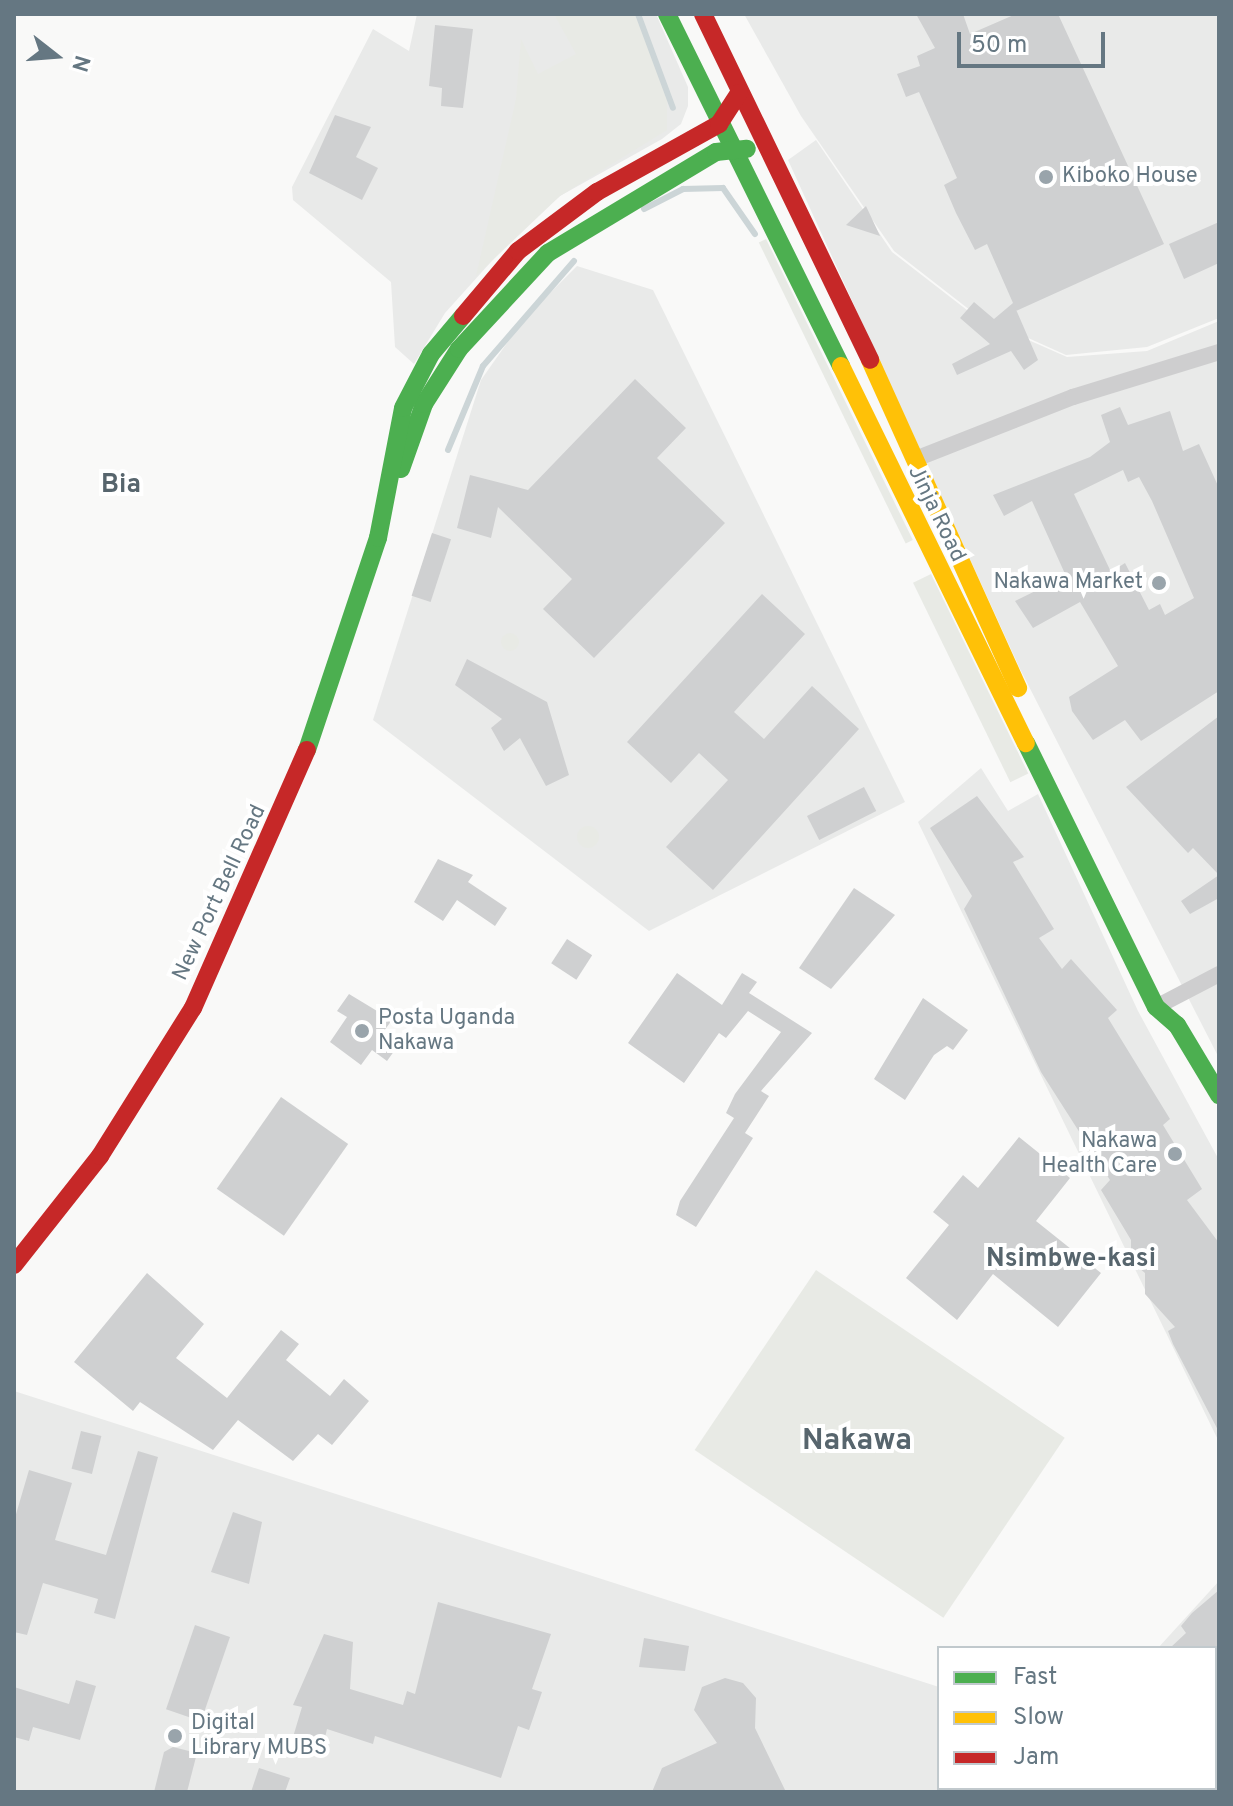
<!DOCTYPE html>
<html>
<head>
<meta charset="utf-8">
<style>
  body { margin:0 }
  #map { position:relative; width:1233px; height:1806px; overflow:hidden; background:#f9f9f8; font-family:Overpass,sans-serif }
  div>[style] { position:absolute }
  [style*='--x'] { left:calc(var(--x)*1px); top:calc(var(--y)*1px); width:calc(var(--w)*1px); rotate:calc(var(--a)*1deg) }
  .built>* { inset:0; background:#e9eae9 }
  .green>* { inset:0; background:#e8eae5; transform-origin:0 0 }
  .round { border-radius:50% }
  .stream>* { height:6px; margin:-3px; padding:0 3px; transform-origin:3px; border-radius:3px; background:#ccd5d7 }
  .building>* { inset:0; background:#cfd0d1; transform-origin:0 0 }
  .street>* { height:16px; margin:-8px; padding:0 8px; transform-origin:8px; border-radius:8px; background:#cececf }
  .fast>* { height:18px; margin:-9px; padding:0 9px; transform-origin:9px; border-radius:9px; background:#4caf50 }
  .slow>* { height:18px; margin:-9px; padding:0 9px; transform-origin:9px; border-radius:9px; background:#ffc107 }
  .jam>* { height:18px; margin:-9px; padding:0 9px; transform-origin:9px; border-radius:9px; background:#c62828 }
  .dots>* { width:22px; height:22px; translate:-50% -50%; box-sizing:border-box; border:4px solid #fff; border-radius:50% }
  span { translate:-50% -50%; white-space:nowrap; text-align:center; line-height:1.15; -webkit-text-stroke:8px #fff; paint-order:stroke }
  .poi-label { font-size:22px; color:#657782 }
  .left { translate:0 -50%; text-align:left }
  .right { translate:-100% -50%; text-align:right }
  .street-label { font-size:22px; color:#657782 }
  .quarter-label { font-size:26px; color:#57656d; font-weight:700 }
  .district-label { font-size:30px; color:#57656d; font-weight:700 }
  .frame { position:absolute; inset:0; border:16px solid #657782; pointer-events:none }
  .legend { position:absolute; left:937px; top:1646px; width:280px; height:144px; box-sizing:border-box; background:#fff; border:2px solid #c1c9cd; margin:0; padding:10px 14px; list-style:none; font-size:24px; color:#657782 }
  .legend li { display:flex; align-items:center; gap:16px; height:40px }
  .legend b { width:40px; border:2px solid #c1c9cd }
  .north { position:absolute; left:16px; top:16px; width:80px; height:80px; -webkit-text-stroke:6px #fff; paint-order:stroke; rotate:107deg; font-size:22px; font-weight:700; line-height:32px; text-align:center; color:#657782 }
  .north::after { content:''; display:block; margin:auto; width:28px; height:36px; background:#657782; clip-path:polygon(50% 0,100% 100%,50% 72%,0 100%) }
  .scale { position:absolute; left:957px; top:32px; width:148px; height:36px; box-sizing:border-box; border:4px solid #657782; border-top:0; padding-left:10px; font-size:24px; line-height:28px; white-space:nowrap; color:#657782; -webkit-text-stroke:6px #fff; paint-order:stroke }
</style>
</head>
<body>
<div id="map">
  <div class="built">
    <i style="clip-path:polygon(417px 14px,656px 14px,688px 87px,688px 106px,681px 124px,662px 139px,560px 196px,517px 233px,445px 313px,414px 364px,395px 347px,391px 282px,293px 200px,292px 187px,373px 29px,409px 51px)"></i>
    <i style="clip-path:polygon(744px 14px,1219px 14px,1219px 318px,1147px 347px,1066px 355px,975px 314px,894px 251px,801px 116px)"></i>
    <i style="clip-path:polygon(816px 140px,892px 252px,976px 317px,1067px 357px,1147px 351px,1219px 321px,1219px 1058px,1020px 669px,788px 160px)"></i>
    <i style="clip-path:polygon(577px 266px,653px 290px,905px 802px,649px 931px,373px 720px,481px 380px,524px 319px)"></i>
    <i style="clip-path:polygon(981px 768px,1008px 811px,1038px 794px,1138px 1011px,1219px 1160px,1219px 1442px,918px 822px)"></i>
    <i style="clip-path:polygon(14px 1391px,939px 1687px,939px 1788px,1069px 1792px,14px 1792px)"></i>
    <i style="clip-path:polygon(1219px 1581px,1219px 1723px,1215px 1724px,1215px 1648px,1158px 1648px)"></i>
  </div>
  <div class="green">
    <i style="clip-path:polygon(554px 14px,635px 14px,667px 97px,667px 130px,560px 196px,476px 276px,516px 99px,521px 39px,538px 74px,576px 54px)"></i>
    <i style="left:766px;top:239px;width:335px;height:8px;rotate:64deg"></i>
    <i style="left:931px;top:574px;width:222px;height:20px;rotate:64deg"></i>
    <i class="round" style="left:501px;top:633px;width:18px;height:18px"></i>
    <i class="round" style="left:577px;top:826px;width:22px;height:22px"></i>
    <i style="left:816px;top:1270px;width:300px;height:217px;rotate:34deg"></i>
  </div>
  <div class="stream">
    <i style="--x:638;--y:14;--w:100;--a:69.6"></i>
    <i style="--x:644;--y:209;--w:44;--a:-27.1"></i>
    <i style="--x:683;--y:189;--w:40;--a:-1.4"></i>
    <i style="--x:723;--y:188;--w:56;--a:55.2"></i>
    <i style="--x:448;--y:450;--w:91;--a:-67.4"></i>
    <i style="--x:483;--y:366;--w:139;--a:-49.1"></i>
  </div>
  <div class="building">
    <i style="clip-path:polygon(916px 14px,963px 14px,970px 34px,1016px 14px,1058px 14px,1164px 244px,1016px 311px,1014px 305px,1038px 360px,1024px 370px,1011px 351px,957px 375px,952px 364px,990px 344px,960px 318px,974px 302px,994px 319px,1013px 303px,987px 244px,975px 250px,956px 213px,944px 185px,957px 178px,919px 92px,906px 97px,897px 74px,920px 66px,917px 56px,935px 48px)"></i>
    <i style="clip-path:polygon(435px 25px,473px 29px,463px 108px,441px 106px,442px 88px,429px 86px)"></i>
    <i style="clip-path:polygon(335px 115px,371px 127px,356px 157px,378px 168px,362px 200px,309px 173px)"></i>
    <i style="clip-path:polygon(866px 206px,880px 236px,846px 225px)"></i>
    <i style="clip-path:polygon(1219px 222px,1219px 263px,1184px 279px,1169px 244px)"></i>
    <i style="clip-path:polygon(635px 379px,686px 428px,657px 458px,725px 523px,594px 658px,543px 609px,572px 579px,498px 507px,491px 538px,457px 528px,470px 475px,528px 490px)"></i>
    <i style="clip-path:polygon(evenodd,1120px 407px,1128px 425px,1170px 411px,1183px 451px,1199px 444px,1219px 488px,1219px 691px,1141px 741px,1125px 720px,1093px 740px,1072px 711px,1069px 697px,1118px 666px,1080px 602px,1033px 628px,1015px 601px,1066px 576px,1032px 501px,1004px 516px,993px 495px,1090px 457px,1110px 442px,1101px 415px,1120px 407px,1123px 470px,1128px 482px,1139px 477px,1152px 501px,1194px 598px,1165px 615px,1160px 604px,1149px 610px,1125px 563px,1111px 572px,1074px 494px,1123px 470px)"></i>
    <i style="left:432px;top:533px;width:20px;height:66px;rotate:18deg"></i>
    <i style="clip-path:polygon(762px 594px,805px 634px,734px 712px,764px 739px,812px 686px,859px 729px,713px 890px,666px 847px,728px 780px,699px 753px,671px 783px,627px 742px)"></i>
    <i style="clip-path:polygon(467px 659px,547px 702px,569px 775px,546px 786px,520px 738px,504px 751px,491px 728px,502px 719px,455px 685px)"></i>
    <i style="clip-path:polygon(1219px 716px,1219px 898px,1190px 914px,1181px 901px,1219px 875px,1193px 848px,1188px 853px,1126px 787px)"></i>
    <i style="left:864px;top:787px;width:27px;height:64px;rotate:63deg"></i>
    <i style="clip-path:polygon(977px 796px,1024px 857px,1013px 862px,1054px 929px,1039px 938px,1062px 969px,1071px 959px,1117px 1010px,1108px 1018px,1170px 1119px,1163px 1125px,1202px 1189px,1187px 1200px,1219px 1243px,1219px 1432px,1173px 1344px,1168px 1331px,1175px 1327px,1145px 1294px,1145px 1273px,1131px 1261px,1131px 1240px,1101px 1190px,1110px 1180px,1041px 1072px,964px 909px,972px 896px,930px 828px)"></i>
    <i style="clip-path:polygon(438px 859px,473px 875px,468px 882px,507px 908px,495px 926px,457px 900px,443px 921px,414px 902px)"></i>
    <i style="clip-path:polygon(854px 888px,895px 915px,831px 989px,799px 968px)"></i>
    <i style="left:567px;top:939px;width:30px;height:29px;rotate:33deg"></i>
    <i style="clip-path:polygon(677px 973px,722px 1005px,742px 973px,757px 982px,749px 993px,812px 1033px,761px 1091px,769px 1096px,745px 1133px,753px 1138px,696px 1227px,676px 1215px,680px 1201px,734px 1118px,726px 1113px,735px 1094px,781px 1032px,748px 1011px,726px 1038px,719px 1033px,684px 1083px,628px 1043px)"></i>
    <i style="clip-path:polygon(349px 994px,392px 1020px,381px 1035px,397px 1047px,387px 1061px,372px 1050px,361px 1065px,330px 1042px,347px 1017px,337px 1011px)"></i>
    <i style="clip-path:polygon(923px 998px,968px 1030px,953px 1050px,947px 1046px,934px 1055px,905px 1100px,874px 1079px)"></i>
    <i style="left:281px;top:1097px;width:82px;height:112px;rotate:35deg"></i>
    <i style="clip-path:polygon(1019px 1137px,1070px 1178px,1036px 1221px,1101px 1273px,1058px 1327px,993px 1274px,957px 1320px,906px 1278px,949px 1225px,933px 1212px,963px 1175px,978px 1188px)"></i>
    <i style="clip-path:polygon(147px 1273px,204px 1324px,176px 1358px,227px 1398px,281px 1330px,299px 1344px,286px 1360px,330px 1396px,344px 1379px,369px 1401px,332px 1445px,318px 1434px,293px 1461px,238px 1420px,213px 1450px,140px 1402px,133px 1411px,74px 1362px)"></i>
    <i style="left:81px;top:1431px;width:21px;height:39px;rotate:14deg"></i>
    <i style="clip-path:polygon(138px 1451px,158px 1457px,115px 1619px,94px 1613px,98px 1599px,43px 1583px,27px 1635px,14px 1632px,14px 1521px,29px 1470px,72px 1483px,55px 1540px,106px 1555px)"></i>
    <i style="clip-path:polygon(233px 1512px,262px 1522px,249px 1584px,211px 1572px)"></i>
    <i style="clip-path:polygon(1219px 1590px,1219px 1648px,1170px 1648px,1186px 1633px,1181px 1626px,1192px 1613px)"></i>
    <i style="clip-path:polygon(438px 1602px,551px 1634px,532px 1689px,542px 1692px,529px 1730px,518px 1726px,501px 1778px,375px 1736px,373px 1744px,327px 1729px,323px 1746px,293px 1737px,302px 1707px,293px 1705px,324px 1634px,353px 1642px,350px 1689px,403px 1705px,407px 1691px,415px 1694px)"></i>
    <i style="left:195px;top:1625px;width:37px;height:89px;rotate:19deg"></i>
    <i style="clip-path:polygon(644px 1638px,689px 1646px,685px 1671px,639px 1667px)"></i>
    <i style="clip-path:polygon(725px 1678px,743px 1683px,756px 1698px,755px 1728px,786px 1792px,652px 1792px,662px 1768px,717px 1743px,694px 1710px,702px 1687px)"></i>
    <i style="clip-path:polygon(76px 1680px,96px 1686px,80px 1740px,33px 1727px,29px 1741px,14px 1737px,14px 1687px,69px 1704px)"></i>
    <i style="clip-path:polygon(173px 1747px,197px 1753px,187px 1792px,154px 1792px,164px 1752px)"></i>
    <i style="clip-path:polygon(259px 1768px,290px 1778px,285px 1792px,251px 1792px)"></i>
  </div>
  <div class="street">
    <i style="--x:918;--y:458;--w:167;--a:-21.5"></i>
    <i style="--x:1073;--y:397;--w:153;--a:-17.1"></i>
    <i style="--x:1156;--y:1007;--w:71;--a:-27.6"></i>
  </div>
  <div class="fast">
    <i style="--x:667;--y:14;--w:393;--a:63.7"></i>
    <i style="--x:401;--y:469;--w:69;--a:-70.5"></i>
    <i style="--x:424;--y:404;--w:65;--a:-57.5"></i>
    <i style="--x:459;--y:349;--w:131;--a:-47.2"></i>
    <i style="--x:548;--y:253;--w:196;--a:-31"></i>
    <i style="--x:716;--y:152;--w:31;--a:-6"></i>
    <i style="--x:1026;--y:743;--w:294;--a:63.8"></i>
    <i style="--x:1156;--y:1007;--w:28;--a:41"></i>
    <i style="--x:1177;--y:1025;--w:82;--a:59"></i>
    <i style="--x:307;--y:750;--w:224;--a:-71.5"></i>
    <i style="--x:378;--y:538;--w:132;--a:-79.1"></i>
    <i style="--x:403;--y:408;--w:61;--a:-62.6"></i>
    <i style="--x:431;--y:354;--w:50;--a:-49.9"></i>
  </div>
  <div class="slow">
    <i style="--x:870;--y:360;--w:360;--a:65.7"></i>
    <i style="--x:841;--y:366;--w:420;--a:63.9"></i>
  </div>
  <div class="jam">
    <i style="--x:703;--y:14;--w:384;--a:64.2"></i>
    <i style="--x:463;--y:316;--w:85;--a:-49.8"></i>
    <i style="--x:518;--y:251;--w:99;--a:-36.8"></i>
    <i style="--x:597;--y:192;--w:140;--a:-29.1"></i>
    <i style="--x:719;--y:124;--w:37;--a:-57"></i>
    <i style="--x:14;--y:1265;--w:139;--a:-51.7"></i>
    <i style="--x:100;--y:1156;--w:175;--a:-57.9"></i>
    <i style="--x:193;--y:1008;--w:282;--a:-66.2"></i>
  </div>
  <div class="dots">
    <i style="left:1046px;top:177px;background:#99a4ab"></i>
    <i style="left:1159px;top:583px;background:#99a4ab"></i>
    <i style="left:362px;top:1031px;background:#99a4ab"></i>
    <i style="left:1175px;top:1154px;background:#99a4ab"></i>
    <i style="left:175px;top:1736px;background:#99a4ab"></i>
  </div>
  <div class="poi-label">
    <span class="left" style="left:1062px;top:177px">Kiboko House</span>
    <span class="right" style="left:1143px;top:583px">Nakawa Market</span>
    <span class="left" style="left:378px;top:1031px">Posta Uganda<br>Nakawa</span>
    <span class="right" style="left:1157px;top:1154px">Nakawa<br>Health Care</span>
    <span class="left" style="left:191px;top:1736px">Digital<br>Library MUBS</span>
  </div>
  <div class="street-label">
    <span style="left:936px;top:514px;rotate:64deg">Jinja Road</span>
    <span style="left:220px;top:893px;rotate:-65deg">New Port Bell Road</span>
  </div>
  <div class="quarter-label">
    <span style="left:121px;top:486px">Bia</span>
    <span style="left:1071px;top:1260px">Nsimbwe-kasi</span>
  </div>
  <div class="district-label">
    <span style="left:857px;top:1442px">Nakawa</span>
  </div>
  <div class="frame"></div>
  <ul class="legend">
  <li><b style="height:10px;background:#4caf50"></b>Fast</li>
  <li><b style="height:10px;background:#ffc107"></b>Slow</li>
  <li><b style="height:10px;background:#c62828"></b>Jam</li>
  </ul>
  <div class="north">N</div>
  <div class="scale">50 m</div>
</div>
</body>
</html>
